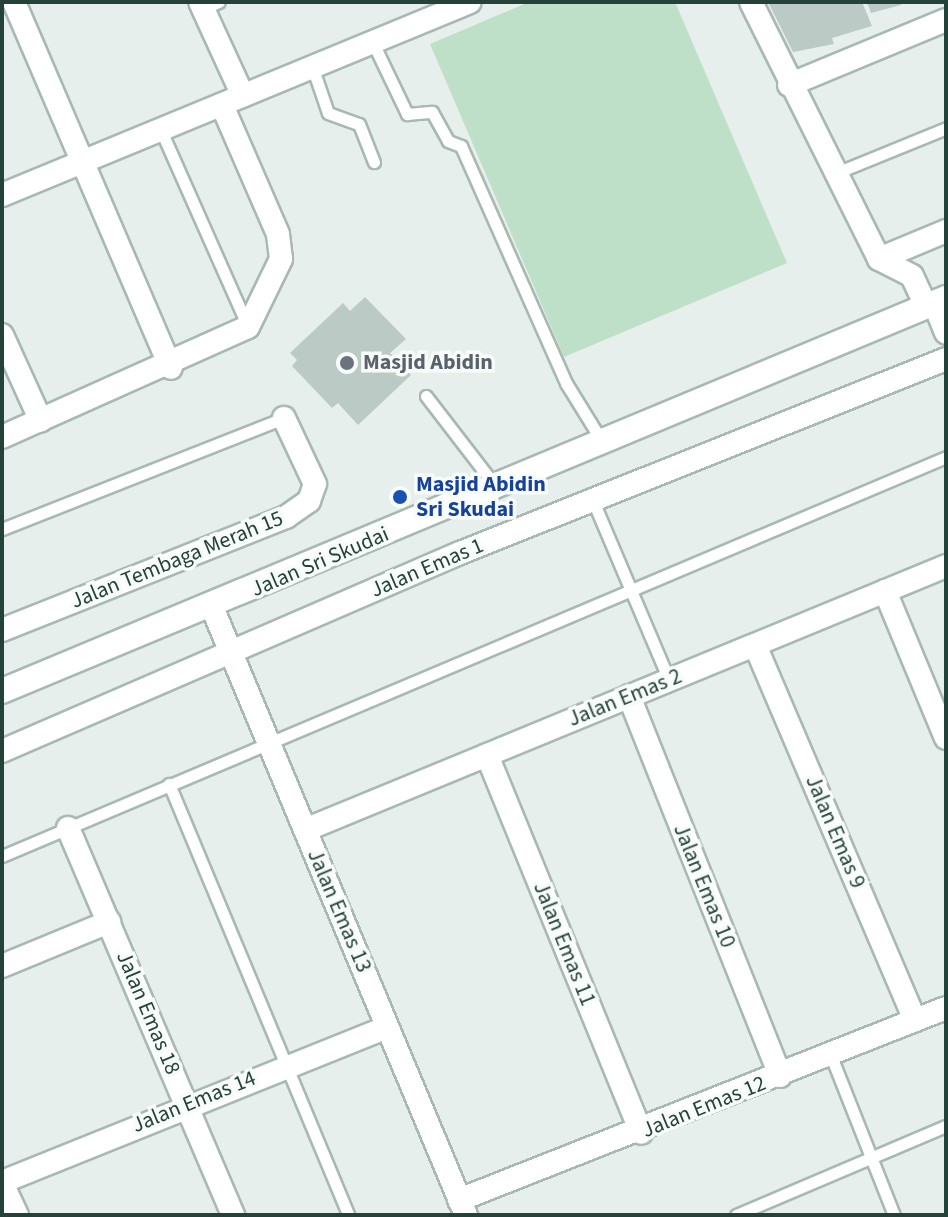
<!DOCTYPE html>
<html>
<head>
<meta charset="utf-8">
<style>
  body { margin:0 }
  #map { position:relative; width:948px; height:1217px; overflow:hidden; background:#e6efeb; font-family:"Source Sans 3",sans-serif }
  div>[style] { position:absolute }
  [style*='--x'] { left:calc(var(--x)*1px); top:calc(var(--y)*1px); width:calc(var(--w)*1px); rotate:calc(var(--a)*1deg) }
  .green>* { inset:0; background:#bfe0c8 }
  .building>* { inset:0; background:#bbcac4 }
  .roads { filter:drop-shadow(2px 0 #a8b8b2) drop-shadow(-2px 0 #a8b8b2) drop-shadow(0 2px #a8b8b2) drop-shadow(0 -2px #a8b8b2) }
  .service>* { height:11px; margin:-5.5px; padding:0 5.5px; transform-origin:5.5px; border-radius:5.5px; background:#fff }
  .minor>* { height:22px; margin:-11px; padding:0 11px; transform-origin:11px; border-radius:11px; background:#fff }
  .tertiary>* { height:24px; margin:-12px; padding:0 12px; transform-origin:12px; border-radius:12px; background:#fff }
  .dots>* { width:22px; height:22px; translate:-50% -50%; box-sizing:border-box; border:4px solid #f7fbf9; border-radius:50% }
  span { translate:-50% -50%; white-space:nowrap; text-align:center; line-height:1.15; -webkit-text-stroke:7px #f7fbf9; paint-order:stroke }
  .worship-label { font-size:22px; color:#5b616d; font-weight:700 }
  .left { translate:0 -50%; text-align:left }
  .transit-label { font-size:22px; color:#164399; font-weight:700 }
  .street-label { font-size:22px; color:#24423a }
  .frame { position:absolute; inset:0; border:4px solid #24423a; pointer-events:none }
</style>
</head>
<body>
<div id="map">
  <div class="green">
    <i style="clip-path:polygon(529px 2px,675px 2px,787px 263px,564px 357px,430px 44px)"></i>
  </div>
  <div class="building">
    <i style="clip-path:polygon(768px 2px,862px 2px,872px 26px,832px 38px,834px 44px,793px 52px)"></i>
    <i style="clip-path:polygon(867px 2px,900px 2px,901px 5px,871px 13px)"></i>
    <i style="clip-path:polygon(365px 297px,406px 339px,390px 353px,411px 375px,358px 425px,338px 403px,332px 408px,292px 366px,297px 360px,290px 353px,343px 303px,350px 311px)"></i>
  </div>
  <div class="roads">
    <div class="service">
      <i style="--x:203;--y:9;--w:17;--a:-24"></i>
      <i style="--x:373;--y:43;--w:79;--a:64.4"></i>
      <i style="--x:407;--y:114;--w:25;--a:-5"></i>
      <i style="--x:432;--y:112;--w:33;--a:61"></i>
      <i style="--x:448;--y:141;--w:14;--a:21"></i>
      <i style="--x:461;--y:146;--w:259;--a:66.1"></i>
      <i style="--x:566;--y:383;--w:70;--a:58.3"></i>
      <i style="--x:313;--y:69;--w:46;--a:71.2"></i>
      <i style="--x:328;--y:113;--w:33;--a:20"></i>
      <i style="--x:359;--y:124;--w:41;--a:68.5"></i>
      <i style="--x:159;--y:126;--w:220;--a:66.1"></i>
      <i style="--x:836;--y:173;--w:119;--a:-22.2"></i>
      <i style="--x:426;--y:396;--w:115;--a:52.4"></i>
      <i style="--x:593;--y:501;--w:194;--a:67"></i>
      <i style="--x:2;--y:529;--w:303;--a:-21.5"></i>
      <i style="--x:169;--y:784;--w:467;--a:67.4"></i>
      <i style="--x:2;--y:856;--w:1025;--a:-22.91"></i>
      <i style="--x:831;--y:1056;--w:171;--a:68.4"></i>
      <i style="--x:736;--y:1215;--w:228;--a:-23"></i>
    </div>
    <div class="minor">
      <i style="--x:14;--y:2;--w:398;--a:66.8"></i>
      <i style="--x:200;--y:2;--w:103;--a:65.4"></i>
      <i style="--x:751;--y:2;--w:287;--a:63.5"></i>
      <i style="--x:879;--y:259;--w:37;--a:27"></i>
      <i style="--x:912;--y:276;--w:33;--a:65"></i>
      <i style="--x:789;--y:85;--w:170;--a:-22.5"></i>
      <i style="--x:2;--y:195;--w:506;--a:-22.41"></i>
      <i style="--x:879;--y:259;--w:73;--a:-22.7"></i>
      <i style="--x:934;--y:303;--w:32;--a:68"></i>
      <i style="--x:2;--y:335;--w:94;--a:65.6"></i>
      <i style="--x:2;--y:437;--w:269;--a:-24.1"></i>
      <i style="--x:248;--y:327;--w:76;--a:-64.1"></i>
      <i style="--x:281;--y:259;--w:25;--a:-97"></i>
      <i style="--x:278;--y:234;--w:141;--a:-113.5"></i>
      <i style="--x:885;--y:591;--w:159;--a:67.5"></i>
      <i style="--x:212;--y:607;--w:659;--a:67.33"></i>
      <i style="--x:2;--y:630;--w:306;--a:-21.7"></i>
      <i style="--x:286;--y:517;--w:28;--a:-35"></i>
      <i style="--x:309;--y:501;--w:18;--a:-71"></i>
      <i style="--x:315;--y:484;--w:73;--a:-115.2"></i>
      <i style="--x:755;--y:645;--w:408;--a:66.9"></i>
      <i style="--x:629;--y:696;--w:409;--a:68.3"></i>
      <i style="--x:2;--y:751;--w:499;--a:-23.4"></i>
      <i style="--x:460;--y:553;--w:523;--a:-21.76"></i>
      <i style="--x:487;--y:755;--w:408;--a:67.8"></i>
      <i style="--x:68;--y:828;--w:421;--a:66.9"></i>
      <i style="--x:305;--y:830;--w:693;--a:-22.38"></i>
      <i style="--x:2;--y:966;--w:116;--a:-22.4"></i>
      <i style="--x:2;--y:1182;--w:415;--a:-21.9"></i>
      <i style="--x:2;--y:1183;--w:35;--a:65"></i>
      <i style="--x:459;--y:1200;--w:523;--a:-21.52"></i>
    </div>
    <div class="tertiary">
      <i style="--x:2;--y:691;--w:1023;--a:-22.6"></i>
    </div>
  </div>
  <div class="dots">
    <i style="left:347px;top:363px;background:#6b7280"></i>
    <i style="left:400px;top:497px;background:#1a4fb4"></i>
  </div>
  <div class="worship-label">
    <span class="left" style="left:363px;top:363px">Masjid Abidin</span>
  </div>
  <div class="transit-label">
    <span class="left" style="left:416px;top:497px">Masjid Abidin<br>Sri Skudai</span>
  </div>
  <div class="street-label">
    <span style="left:177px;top:560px;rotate:-22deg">Jalan Tembaga Merah 15</span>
    <span style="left:320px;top:562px;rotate:-23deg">Jalan Sri Skudai</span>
    <span style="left:427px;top:568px;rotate:-23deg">Jalan Emas 1</span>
    <span style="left:625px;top:698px;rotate:-22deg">Jalan Emas 2</span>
    <span style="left:835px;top:832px;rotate:67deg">Jalan Emas 9</span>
    <span style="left:704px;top:886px;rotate:68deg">Jalan Emas 10</span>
    <span style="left:339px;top:911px;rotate:67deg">Jalan Emas 13</span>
    <span style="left:564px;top:944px;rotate:68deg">Jalan Emas 11</span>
    <span style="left:148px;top:1013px;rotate:67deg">Jalan Emas 18</span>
    <span style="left:194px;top:1102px;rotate:-22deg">Jalan Emas 14</span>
    <span style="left:704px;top:1107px;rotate:-22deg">Jalan Emas 12</span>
  </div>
  <div class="frame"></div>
</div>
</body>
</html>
